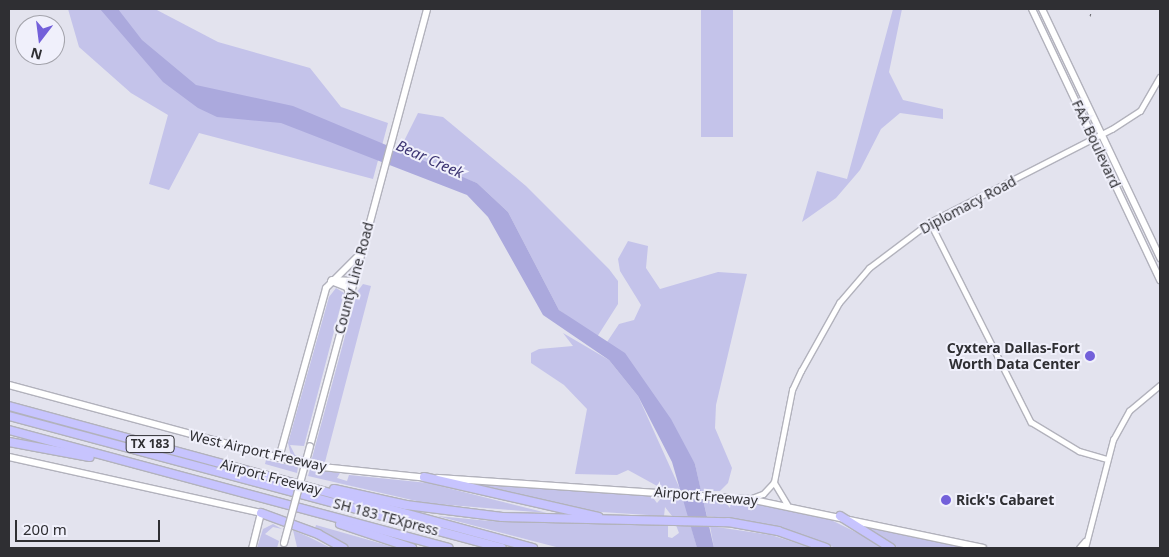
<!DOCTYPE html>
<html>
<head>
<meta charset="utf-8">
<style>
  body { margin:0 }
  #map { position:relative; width:1169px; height:557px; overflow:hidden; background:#e3e3ee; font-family:"Noto Sans",sans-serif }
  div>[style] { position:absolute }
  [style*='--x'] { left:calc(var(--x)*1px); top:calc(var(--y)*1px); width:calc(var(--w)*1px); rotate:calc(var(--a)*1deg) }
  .green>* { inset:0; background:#c4c3ea; transform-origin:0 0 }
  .water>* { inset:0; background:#aba9dd }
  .roads { filter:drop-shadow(1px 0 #b2b2bc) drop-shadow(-1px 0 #b2b2bc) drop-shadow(0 1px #b2b2bc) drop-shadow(0 -1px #b2b2bc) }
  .street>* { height:4.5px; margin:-2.25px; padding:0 2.25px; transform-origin:2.25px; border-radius:2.25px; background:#fff }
  .secondary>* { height:6px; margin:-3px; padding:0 3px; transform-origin:3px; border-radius:3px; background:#fff }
  .highway>* { height:8px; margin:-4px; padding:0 4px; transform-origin:4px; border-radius:4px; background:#c7c4fe }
  .rail>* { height:1px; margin-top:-0.5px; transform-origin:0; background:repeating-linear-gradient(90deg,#67676d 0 2.5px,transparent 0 7.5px) }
  .bridges { filter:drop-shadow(1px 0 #b2b2bc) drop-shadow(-1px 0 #b2b2bc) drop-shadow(0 1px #b2b2bc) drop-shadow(0 -1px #b2b2bc) }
  .secondary-bridge>* { height:6px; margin:-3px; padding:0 3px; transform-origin:3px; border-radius:3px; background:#fff }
  .dots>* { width:14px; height:14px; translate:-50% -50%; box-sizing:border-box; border:2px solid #f0f0fb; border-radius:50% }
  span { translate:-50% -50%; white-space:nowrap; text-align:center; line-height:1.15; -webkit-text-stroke:4px #f0f0fb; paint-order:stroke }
  .shield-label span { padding:1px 4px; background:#f0f0fb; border:1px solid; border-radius:4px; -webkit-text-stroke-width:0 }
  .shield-label { font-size:12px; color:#2f2f33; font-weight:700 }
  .street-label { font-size:14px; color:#2f2f33 }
  .poi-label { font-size:14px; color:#2f2f33; font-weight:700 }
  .right { translate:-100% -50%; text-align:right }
  .left { translate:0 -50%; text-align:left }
  .water-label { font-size:15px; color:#3d3573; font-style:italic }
  .frame { position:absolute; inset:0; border:10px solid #2f2f33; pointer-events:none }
  .north { position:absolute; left:15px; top:15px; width:50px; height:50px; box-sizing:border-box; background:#f0f0fb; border:1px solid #a3a3ab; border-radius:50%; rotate:195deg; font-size:14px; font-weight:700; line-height:20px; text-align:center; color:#2f2f33 }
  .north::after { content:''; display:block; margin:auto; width:18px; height:22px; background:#7360da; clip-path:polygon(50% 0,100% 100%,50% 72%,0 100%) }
  .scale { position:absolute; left:15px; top:520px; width:145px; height:22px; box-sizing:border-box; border:2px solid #2f2f33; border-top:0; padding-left:6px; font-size:15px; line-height:18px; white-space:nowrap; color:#2f2f33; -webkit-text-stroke:4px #f0f0fb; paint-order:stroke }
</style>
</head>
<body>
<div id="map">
  <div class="green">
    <i style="clip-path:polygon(68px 9px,155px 9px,218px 42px,310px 68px,341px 107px,388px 123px,373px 179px,199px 133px,169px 190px,149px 184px,168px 115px,131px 93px,79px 47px)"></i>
    <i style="left:701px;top:9px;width:32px;height:128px"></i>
    <i style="clip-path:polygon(893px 9px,902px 9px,889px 72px,903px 100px,943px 109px,943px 119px,900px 113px,881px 129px,860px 170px,836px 198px,802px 222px,817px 171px,847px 179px)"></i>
    <i style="clip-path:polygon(418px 113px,443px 117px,526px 186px,609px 269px,618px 281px,618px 304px,597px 337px,559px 310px,508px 212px,477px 183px,398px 153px)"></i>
    <i style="clip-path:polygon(628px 241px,648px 246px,646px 268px,660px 289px,718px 272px,747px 274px,716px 405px,715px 428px,732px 468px,728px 483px,720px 491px,701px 491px,695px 464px,607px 342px,619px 324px,634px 320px,641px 305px,620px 271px,618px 259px)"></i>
    <i style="clip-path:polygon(363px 284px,371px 286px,325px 462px,291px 456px,288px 443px,329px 297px,336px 288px,344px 293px,304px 446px,290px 445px,295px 455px,312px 458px,357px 292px)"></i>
    <i style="clip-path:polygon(563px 333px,609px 360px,638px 396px,680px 489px,659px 487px,628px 470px,617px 475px,575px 474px,587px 409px,564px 385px,531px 363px,531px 353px,539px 349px,573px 346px)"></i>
    <i style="clip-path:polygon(266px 460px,298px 467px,297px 473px,265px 464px)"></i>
    <i style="clip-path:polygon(310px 469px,340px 473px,337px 478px,347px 481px,349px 475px,428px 483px,547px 513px,425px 503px,308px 476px)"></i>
    <i style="clip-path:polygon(460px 481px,651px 495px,657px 503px,663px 496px,683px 498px,689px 516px,672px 516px,665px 507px,664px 516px,570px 510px)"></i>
    <i style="clip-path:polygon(703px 500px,724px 501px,730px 508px,731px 502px,762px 504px,823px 516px,888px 548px,836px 548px,768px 524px,707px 516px)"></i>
    <i style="clip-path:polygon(437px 516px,490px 521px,668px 525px,668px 537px,672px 538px,679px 533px,676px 525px,691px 526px,697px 548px,560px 548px)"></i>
    <i style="clip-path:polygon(860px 523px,969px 548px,898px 548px)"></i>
    <i style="clip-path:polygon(273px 524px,282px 529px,273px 527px,265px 534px,279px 541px,277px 548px,257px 548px,263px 529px)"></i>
    <i style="clip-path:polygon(316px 525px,397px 548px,350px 548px,315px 529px)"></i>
    <i style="clip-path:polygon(710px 526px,771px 535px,813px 548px,714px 548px)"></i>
    <i style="clip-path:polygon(293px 530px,311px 538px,331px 548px,297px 547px)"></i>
  </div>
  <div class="water">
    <i style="clip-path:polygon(100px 9px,118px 9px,142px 40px,196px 85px,293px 106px,477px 183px,508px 212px,559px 310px,625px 353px,671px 419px,695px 464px,714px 548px,697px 548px,672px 462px,638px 396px,609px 360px,543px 315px,488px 217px,467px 195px,281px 123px,217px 117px,198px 108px,163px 82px)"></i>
  </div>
  <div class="roads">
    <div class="street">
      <i style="--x:930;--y:222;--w:224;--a:63.2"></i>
      <i style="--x:1031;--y:422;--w:56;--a:31.1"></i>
      <i style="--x:1079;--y:451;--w:29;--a:16"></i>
      <i style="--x:774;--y:482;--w:26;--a:59"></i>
      <i style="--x:749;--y:499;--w:15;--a:-20"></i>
      <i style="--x:763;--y:494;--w:16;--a:-47"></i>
      <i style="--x:774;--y:482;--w:94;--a:-78.9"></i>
      <i style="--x:792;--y:390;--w:21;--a:-65"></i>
      <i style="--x:801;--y:371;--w:78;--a:-60.8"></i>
      <i style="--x:839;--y:303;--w:46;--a:-49.4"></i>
      <i style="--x:869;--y:268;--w:76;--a:-37"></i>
      <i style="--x:930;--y:222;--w:204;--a:-27.1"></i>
      <i style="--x:1112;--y:129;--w:33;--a:-33"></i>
      <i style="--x:1140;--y:111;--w:39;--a:-60"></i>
      <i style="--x:1079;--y:548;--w:9;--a:-49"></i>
      <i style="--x:1085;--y:548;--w:112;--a:-75.5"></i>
      <i style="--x:1113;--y:440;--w:33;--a:-61"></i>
      <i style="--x:1129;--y:411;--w:40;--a:-40"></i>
    </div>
    <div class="secondary">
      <i style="--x:1032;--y:9;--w:300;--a:64.7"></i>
      <i style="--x:1042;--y:9;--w:276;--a:64.6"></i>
      <i style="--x:332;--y:280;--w:21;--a:3"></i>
      <i style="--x:331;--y:281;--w:17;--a:21"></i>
      <i style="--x:347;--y:287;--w:6;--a:72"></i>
      <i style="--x:9;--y:385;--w:280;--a:15.1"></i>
      <i style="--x:279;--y:458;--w:44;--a:11.8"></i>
      <i style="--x:322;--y:467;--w:107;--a:5.9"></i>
      <i style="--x:310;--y:446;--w:452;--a:-75"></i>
      <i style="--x:9;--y:457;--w:258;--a:12.5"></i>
      <i style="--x:261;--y:513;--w:36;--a:104"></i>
      <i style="--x:279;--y:458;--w:176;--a:-74.5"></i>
      <i style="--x:326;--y:288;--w:47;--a:-45"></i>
      <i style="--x:438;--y:478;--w:312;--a:3.9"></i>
      <i style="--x:749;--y:499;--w:239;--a:11.8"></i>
    </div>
    <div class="highway">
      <i style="--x:9;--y:406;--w:543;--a:15.16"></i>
      <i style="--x:9;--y:416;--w:510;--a:14.99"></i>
      <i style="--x:9;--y:430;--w:455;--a:15"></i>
      <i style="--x:9;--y:442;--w:82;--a:10.5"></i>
      <i style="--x:424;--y:477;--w:179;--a:12.9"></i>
      <i style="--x:334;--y:489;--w:74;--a:12.5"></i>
      <i style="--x:406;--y:505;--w:97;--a:7.1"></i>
      <i style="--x:502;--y:517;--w:226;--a:1.3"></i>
      <i style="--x:728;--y:522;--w:51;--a:10.2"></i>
      <i style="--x:778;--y:531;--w:51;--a:19.5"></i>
      <i style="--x:261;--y:513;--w:61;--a:20.2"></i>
      <i style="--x:318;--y:534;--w:29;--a:29"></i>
      <i style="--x:840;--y:516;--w:60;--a:32.1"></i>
      <i style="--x:340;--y:524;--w:76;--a:18.4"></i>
    </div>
  </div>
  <div class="rail">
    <i style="--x:1090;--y:16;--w:7;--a:-74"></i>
  </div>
  <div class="bridges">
    <div class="secondary-bridge">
      <i style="--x:284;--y:543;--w:100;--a:-75"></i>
    </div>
  </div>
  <div class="dots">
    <i style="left:1090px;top:356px;background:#7360da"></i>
    <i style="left:946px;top:500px;background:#7360da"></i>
  </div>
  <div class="shield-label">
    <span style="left:150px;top:444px">TX 183</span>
  </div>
  <div class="street-label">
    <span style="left:1096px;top:144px;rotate:65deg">FAA Boulevard</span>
    <span style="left:968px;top:205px;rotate:-28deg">Diplomacy Road</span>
    <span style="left:354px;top:278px;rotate:-75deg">County Line Road</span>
    <span style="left:258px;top:451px;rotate:13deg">West Airport Freeway</span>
    <span style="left:271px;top:477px;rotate:15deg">Airport Freeway</span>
    <span style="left:706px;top:496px;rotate:5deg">Airport Freeway</span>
    <span style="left:386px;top:517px;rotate:15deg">SH 183 TEXpress</span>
  </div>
  <div class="poi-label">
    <span class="right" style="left:1080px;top:356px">Cyxtera Dallas-Fort<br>Worth Data Center</span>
    <span class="left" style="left:956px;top:500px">Rick's Cabaret</span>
  </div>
  <div class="water-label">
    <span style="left:430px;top:159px;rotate:24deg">Bear Creek</span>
  </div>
  <div class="frame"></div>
  <div class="north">N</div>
  <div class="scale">200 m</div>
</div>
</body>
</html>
